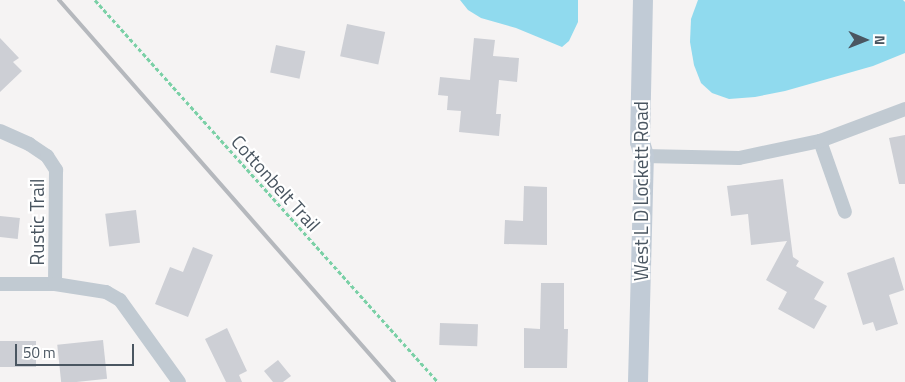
<!DOCTYPE html>
<html>
<head>
<meta charset="utf-8">
<style>
  body { margin:0 }
  #map { position:relative; width:905px; height:382px; overflow:hidden; background:#f5f3f3; font-family:"Titillium Web",sans-serif }
  div>[style] { position:absolute }
  [style*='--x'] { left:calc(var(--x)*1px); top:calc(var(--y)*1px); width:calc(var(--w)*1px); rotate:calc(var(--a)*1deg) }
  .water>* { inset:0; background:#90daee }
  .building>* { inset:0; background:#cdcfd5; transform-origin:0 0 }
  .path>* { height:3px; margin-top:-1.5px; transform-origin:0; background:repeating-linear-gradient(90deg,#7ad0a6 0 4px,transparent 0 6.5px) }
  .minor>* { height:14px; margin:-7px; padding:0 7px; transform-origin:7px; border-radius:7px; background:#c1cad2 }
  .secondary>* { height:20px; margin:-10px; padding:0 10px; transform-origin:10px; border-radius:10px; background:#c1cbd6 }
  .rail>* { height:4px; margin:-2px; padding:0 2px; transform-origin:2px; border-radius:2px; background:#b5b8bd }
  span { translate:-50% -50%; white-space:nowrap; text-align:center; line-height:1.15; -webkit-text-stroke:4.5px #fff; paint-order:stroke }
  .street-label { font-size:19px; color:#4a5661 }
  .north { position:absolute; left:840px; top:15px; width:50px; height:50px; -webkit-text-stroke:4px #fff; paint-order:stroke; rotate:91deg; font-size:14px; font-weight:700; line-height:20px; text-align:center; color:#4a5661 }
  .north::after { content:''; display:block; margin:auto; width:18px; height:22px; background:#4a5661; clip-path:polygon(50% 0,100% 100%,50% 72%,0 100%) }
  .scale { position:absolute; left:15px; top:344px; width:119px; height:22px; box-sizing:border-box; border:2px solid #4a5661; border-top:0; padding-left:6px; font-size:15px; line-height:18px; white-space:nowrap; color:#4a5661; -webkit-text-stroke:4px #fff; paint-order:stroke }
</style>
</head>
<body>
<div id="map">
  <div class="water">
    <i style="clip-path:polygon(460px 0,578px 0,578px 22px,569px 41px,562px 47px,516px 28px,481px 18px,468px 10px)"></i>
    <i style="clip-path:polygon(698px 0,903px 0,905px 2px,905px 53px,873px 66px,785px 91px,755px 97px,729px 99px,712px 93px,701px 83px,694px 65px,690px 42px,691px 19px)"></i>
  </div>
  <div class="building">
    <i style="left:347px;top:24px;width:39px;height:33px;rotate:12deg"></i>
    <i style="clip-path:polygon(0 38px,19px 58px,13px 62px,22px 71px,0 92px)"></i>
    <i style="clip-path:polygon(474px 38px,495px 40px,493px 56px,519px 58px,517px 82px,499px 80px,496px 114px,501px 114px,499px 136px,459px 132px,461px 111px,447px 110px,448px 96px,438px 95px,440px 77px,470px 80px)"></i>
    <i style="left:276px;top:45px;width:30px;height:28px;rotate:12deg"></i>
    <i style="clip-path:polygon(905px 135px,905px 184px,899px 184px,889px 138px)"></i>
    <i style="clip-path:polygon(783px 179px,793px 257px,799px 261px,796px 266px,824px 282px,814px 299px,827px 306px,814px 329px,778px 309px,787px 292px,766px 280px,787px 241px,751px 245px,748px 214px,731px 216px,727px 186px)"></i>
    <i style="clip-path:polygon(524px 186px,547px 187px,547px 245px,504px 244px,505px 220px,523px 221px)"></i>
    <i style="left:136px;top:210px;width:33px;height:31px;rotate:83deg"></i>
    <i style="left:0;top:216px;width:20px;height:21px;rotate:6deg"></i>
    <i style="clip-path:polygon(193px 247px,213px 255px,188px 317px,155px 304px,170px 267px,183px 272px)"></i>
    <i style="clip-path:polygon(894px 257px,904px 290px,889px 295px,898px 324px,876px 331px,873px 322px,863px 325px,847px 273px)"></i>
    <i style="clip-path:polygon(541px 283px,564px 283px,564px 329px,568px 329px,567px 368px,524px 368px,524px 328px,540px 329px)"></i>
    <i style="left:440px;top:323px;width:38px;height:22px;rotate:2deg"></i>
    <i style="clip-path:polygon(227px 328px,247px 371px,239px 375px,242px 382px,226px 382px,205px 339px)"></i>
    <i style="left:103px;top:340px;width:39px;height:46px;rotate:84deg"></i>
    <i style="left:0;top:341px;width:36px;height:26px"></i>
    <i style="clip-path:polygon(278px 360px,291px 376px,283px 382px,273px 382px,264px 371px)"></i>
  </div>
  <div class="path">
    <i style="--x:95;--y:0;--w:513;--a:48.08"></i>
  </div>
  <div class="minor">
    <i style="--x:0;--y:131;--w:32;--a:24"></i>
    <i style="--x:29;--y:144;--w:22;--a:34"></i>
    <i style="--x:47;--y:156;--w:17;--a:57"></i>
    <i style="--x:56;--y:170;--w:114;--a:90.5"></i>
    <i style="--x:820;--y:141;--w:75;--a:70.6"></i>
    <i style="--x:644;--y:156;--w:95;--a:1.2"></i>
    <i style="--x:739;--y:158;--w:83;--a:-11.9"></i>
    <i style="--x:820;--y:141;--w:91;--a:-20.6"></i>
    <i style="--x:0;--y:284;--w:55;--a:0"></i>
    <i style="--x:55;--y:284;--w:52;--a:8.9"></i>
    <i style="--x:106;--y:292;--w:16;--a:30"></i>
    <i style="--x:120;--y:300;--w:101;--a:54.3"></i>
  </div>
  <div class="secondary">
    <i style="--x:638;--y:382;--w:226;--a:-88.5"></i>
    <i style="--x:644;--y:156;--w:15;--a:-106"></i>
    <i style="--x:640;--y:142;--w:142;--a:-88.8"></i>
  </div>
  <div class="rail">
    <i style="--x:59;--y:0;--w:508;--a:48.75"></i>
  </div>
  <div class="street-label">
    <span style="left:276px;top:183px;rotate:48deg">Cottonbelt Trail</span>
    <span style="left:641px;top:191px;rotate:-90deg">West L D Lockett Road</span>
    <span style="left:37px;top:222px;rotate:-90deg">Rustic Trail</span>
  </div>
  <div class="north">N</div>
  <div class="scale">50 m</div>
</div>
</body>
</html>
